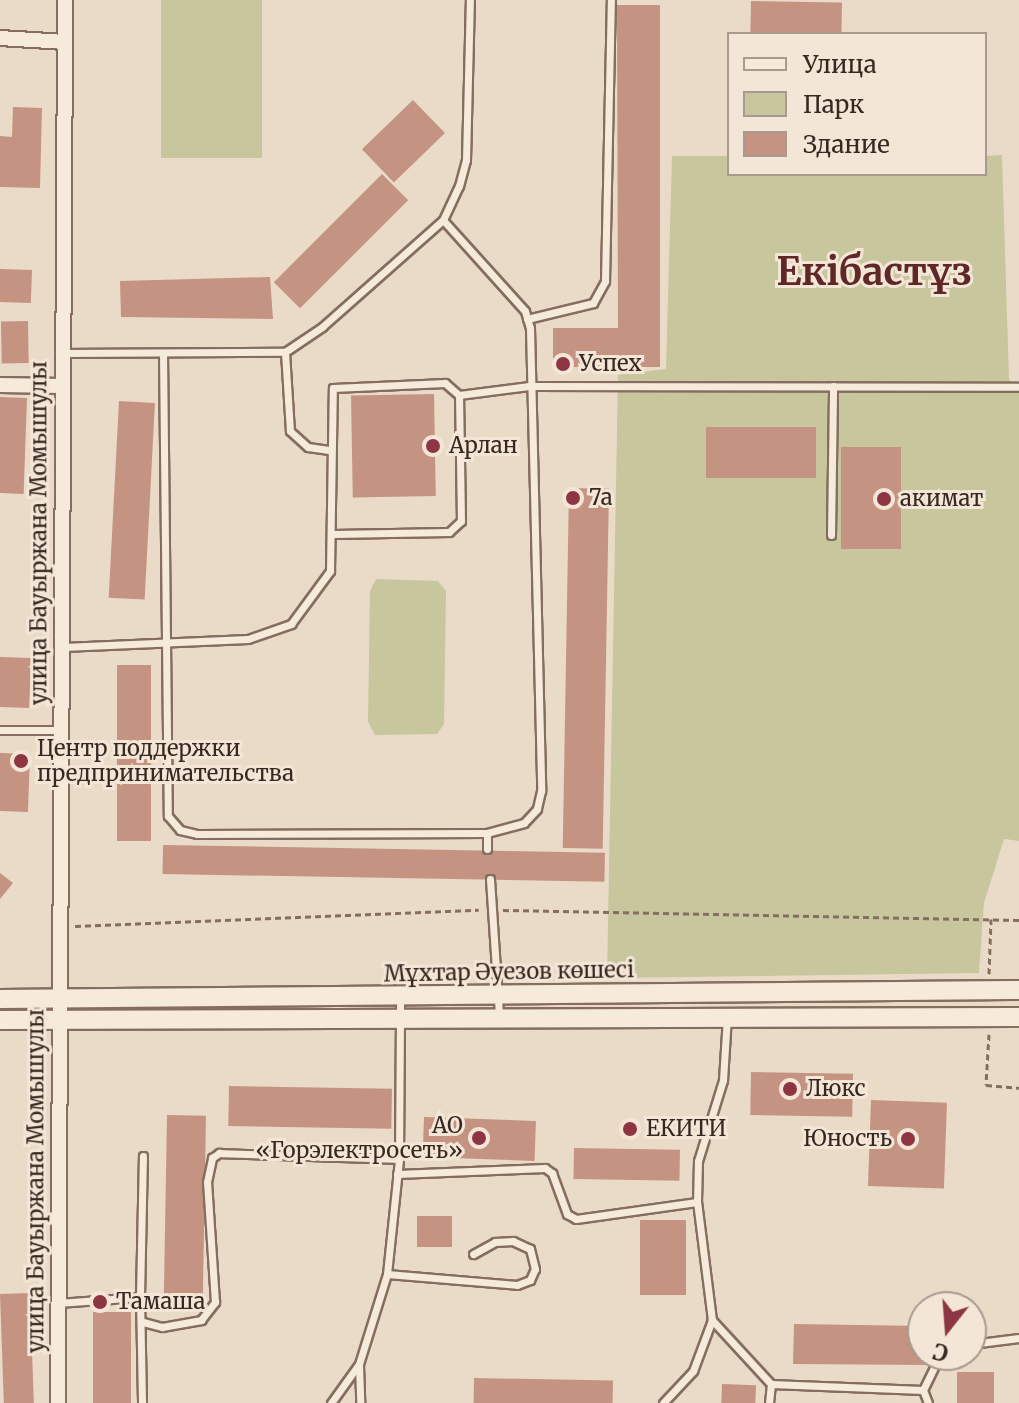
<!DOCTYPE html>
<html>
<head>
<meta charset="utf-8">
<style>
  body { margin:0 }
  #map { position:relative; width:1019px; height:1403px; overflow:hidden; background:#eadbc9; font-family:Merriweather,serif }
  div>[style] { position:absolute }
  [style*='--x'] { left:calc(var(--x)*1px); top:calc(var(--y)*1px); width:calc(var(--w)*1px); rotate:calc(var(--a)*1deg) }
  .green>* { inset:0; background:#c8c69d; transform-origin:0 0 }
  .building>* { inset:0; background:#c59382; transform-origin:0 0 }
  .path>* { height:3px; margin-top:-1.5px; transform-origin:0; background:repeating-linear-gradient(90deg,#856d5f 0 6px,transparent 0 10px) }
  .roads { filter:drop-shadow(2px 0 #856d5f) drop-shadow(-2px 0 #856d5f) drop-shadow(0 2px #856d5f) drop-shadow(0 -2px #856d5f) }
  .service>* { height:7px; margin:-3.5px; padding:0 3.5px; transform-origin:3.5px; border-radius:3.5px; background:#f6eadb }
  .minor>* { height:14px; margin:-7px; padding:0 7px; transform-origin:7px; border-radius:7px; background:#f6eadb }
  .tertiary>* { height:18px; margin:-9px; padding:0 9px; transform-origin:9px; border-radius:9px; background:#f6eadb }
  .dots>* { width:22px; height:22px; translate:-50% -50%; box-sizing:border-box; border:4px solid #f3e6d7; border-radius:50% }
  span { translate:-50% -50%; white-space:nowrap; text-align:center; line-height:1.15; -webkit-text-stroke:6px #f3e6d7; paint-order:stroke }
  .poi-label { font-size:22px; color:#372821 }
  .left { translate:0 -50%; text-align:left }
  .right { translate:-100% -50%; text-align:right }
  .street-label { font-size:22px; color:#372821 }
  .town-label { font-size:38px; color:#5f2725; font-weight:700 }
  .legend { position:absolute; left:727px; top:32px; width:260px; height:144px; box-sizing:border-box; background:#f3e6d7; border:2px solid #a89a8e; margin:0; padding:10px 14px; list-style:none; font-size:24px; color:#372821 }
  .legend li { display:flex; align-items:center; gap:16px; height:40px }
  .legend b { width:40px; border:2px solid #a89a8e }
  .north { position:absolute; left:907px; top:1291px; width:80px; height:80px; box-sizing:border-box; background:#f3e6d7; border:2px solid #a89a8e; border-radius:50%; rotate:197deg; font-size:22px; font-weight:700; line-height:32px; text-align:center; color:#372821 }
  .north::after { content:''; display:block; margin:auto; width:28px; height:36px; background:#8e3544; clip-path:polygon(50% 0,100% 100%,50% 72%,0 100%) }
</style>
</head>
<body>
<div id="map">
  <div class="green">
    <i style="left:161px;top:0;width:101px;height:158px"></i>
    <i style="clip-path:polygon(1002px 155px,1009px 379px,1019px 393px,1019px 841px,1004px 839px,984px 903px,979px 973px,607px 978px,618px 375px,666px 369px,672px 156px,729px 156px,729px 174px,985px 174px,985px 156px)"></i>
    <i style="clip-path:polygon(376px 579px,438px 581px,446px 591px,444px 724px,437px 734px,375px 735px,368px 722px,370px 591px)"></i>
  </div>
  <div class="building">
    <i style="left:751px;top:1px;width:91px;height:33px;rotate:1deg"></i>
    <i style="clip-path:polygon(617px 5px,660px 5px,660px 367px,553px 367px,553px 328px,618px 328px)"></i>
    <i style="left:413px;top:100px;width:46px;height:71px;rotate:46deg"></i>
    <i style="clip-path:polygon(13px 107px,42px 108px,40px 188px,0 187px,0 136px,12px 137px)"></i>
    <i style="left:382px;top:174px;width:37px;height:153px;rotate:45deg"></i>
    <i style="left:0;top:269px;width:32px;height:33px;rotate:2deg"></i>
    <i style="clip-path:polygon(270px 277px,273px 319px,121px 317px,120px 281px)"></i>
    <i style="left:28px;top:321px;width:42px;height:27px;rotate:89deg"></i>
    <i style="left:434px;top:394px;width:102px;height:83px;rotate:89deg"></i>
    <i style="left:0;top:397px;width:27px;height:96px;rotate:2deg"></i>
    <i style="left:119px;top:401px;width:36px;height:197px;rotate:3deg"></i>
    <i style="left:706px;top:427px;width:110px;height:51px"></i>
    <i style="left:841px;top:447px;width:60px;height:102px"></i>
    <i style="left:569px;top:488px;width:40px;height:360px;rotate:1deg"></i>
    <i style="left:0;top:657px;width:31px;height:50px;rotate:2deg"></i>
    <i style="left:117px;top:665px;width:34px;height:176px"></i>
    <i style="left:0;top:753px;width:30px;height:58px;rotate:2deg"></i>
    <i style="left:163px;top:845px;width:442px;height:29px;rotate:1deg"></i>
    <i style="clip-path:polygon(0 873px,13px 883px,0 899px)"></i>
    <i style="left:751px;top:1072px;width:102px;height:43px;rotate:1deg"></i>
    <i style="left:229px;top:1086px;width:163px;height:40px;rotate:1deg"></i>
    <i style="left:871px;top:1100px;width:76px;height:86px;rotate:2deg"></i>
    <i style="left:167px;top:1115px;width:39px;height:184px;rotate:1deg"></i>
    <i style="left:424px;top:1117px;width:112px;height:40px;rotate:2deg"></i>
    <i style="left:574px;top:1148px;width:106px;height:31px;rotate:1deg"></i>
    <i style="left:417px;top:1216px;width:35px;height:31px"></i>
    <i style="left:640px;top:1220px;width:46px;height:75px"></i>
    <i style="left:30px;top:1293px;width:110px;height:30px;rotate:88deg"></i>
    <i style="left:93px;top:1312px;width:38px;height:91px"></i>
    <i style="clip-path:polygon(794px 1324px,923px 1326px,923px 1355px,930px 1355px,930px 1365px,793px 1364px)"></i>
    <i style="left:957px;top:1372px;width:37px;height:31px"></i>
    <i style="left:474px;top:1378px;width:139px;height:25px;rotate:1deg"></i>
    <i style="left:722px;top:1384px;width:34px;height:19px;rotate:2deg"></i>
  </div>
  <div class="path">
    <i style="--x:503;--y:910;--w:516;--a:1.11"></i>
    <i style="--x:75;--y:926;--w:404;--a:-2.3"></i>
    <i style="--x:989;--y:974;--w:55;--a:-87.9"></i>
    <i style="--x:989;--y:1034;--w:51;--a:93.4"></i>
    <i style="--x:986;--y:1085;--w:33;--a:5"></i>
  </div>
  <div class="roads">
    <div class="service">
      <i style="--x:443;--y:220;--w:122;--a:48"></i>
      <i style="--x:525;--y:311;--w:18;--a:74"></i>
      <i style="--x:530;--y:328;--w:463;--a:88.6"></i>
      <i style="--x:541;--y:791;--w:18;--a:103"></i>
      <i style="--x:537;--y:809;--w:19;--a:133"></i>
      <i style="--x:524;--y:823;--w:38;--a:165"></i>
      <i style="--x:527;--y:319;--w:68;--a:-13.6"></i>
      <i style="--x:593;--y:303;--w:25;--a:-61"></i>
      <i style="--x:605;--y:281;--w:281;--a:-88.8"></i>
      <i style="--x:285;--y:352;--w:79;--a:86.4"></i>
      <i style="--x:290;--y:431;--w:24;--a:42"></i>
      <i style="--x:308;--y:447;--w:21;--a:8"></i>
      <i style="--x:62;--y:353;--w:223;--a:-0.3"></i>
      <i style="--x:285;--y:352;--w:45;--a:-34"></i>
      <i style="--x:322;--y:327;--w:162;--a:-41.5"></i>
      <i style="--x:443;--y:220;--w:38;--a:-65"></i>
      <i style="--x:459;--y:186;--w:27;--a:-75"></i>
      <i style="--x:466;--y:160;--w:160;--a:-88.6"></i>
      <i style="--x:163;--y:353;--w:463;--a:89.4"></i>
      <i style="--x:168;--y:816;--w:18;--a:49"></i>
      <i style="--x:180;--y:830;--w:17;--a:13"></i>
      <i style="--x:197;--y:834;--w:290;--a:-0.2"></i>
      <i style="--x:487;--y:833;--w:16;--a:90"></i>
      <i style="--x:333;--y:534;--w:116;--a:-1"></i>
      <i style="--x:449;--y:532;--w:16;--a:-43"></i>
      <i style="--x:461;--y:521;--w:126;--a:-90.9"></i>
      <i style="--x:831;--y:535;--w:149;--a:-89.2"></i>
      <i style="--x:63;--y:647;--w:185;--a:-2.5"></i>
      <i style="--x:248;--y:639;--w:46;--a:-19.2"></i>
      <i style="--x:291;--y:624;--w:66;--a:-53.7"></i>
      <i style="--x:330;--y:571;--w:183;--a:-89.1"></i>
      <i style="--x:333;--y:388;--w:112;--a:-2.6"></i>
      <i style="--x:445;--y:383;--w:18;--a:41"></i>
      <i style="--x:459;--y:395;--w:71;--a:-7.3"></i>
      <i style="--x:529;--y:386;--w:490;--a:0.1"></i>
      <i style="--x:0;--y:730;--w:60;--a:0"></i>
      <i style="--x:490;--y:879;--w:136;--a:86.2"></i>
      <i style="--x:397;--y:1174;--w:148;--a:-2.3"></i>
      <i style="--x:545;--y:1168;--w:9;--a:36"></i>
      <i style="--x:552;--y:1173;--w:44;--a:69.9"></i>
      <i style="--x:567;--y:1214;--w:10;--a:29"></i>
      <i style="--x:576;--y:1219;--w:122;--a:-8"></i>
      <i style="--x:387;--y:1274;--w:130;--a:4.8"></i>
      <i style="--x:517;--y:1285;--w:14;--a:-21"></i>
      <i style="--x:530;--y:1280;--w:12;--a:-66"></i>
      <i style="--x:535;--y:1269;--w:21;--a:-104"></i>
      <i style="--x:530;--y:1249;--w:19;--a:-155"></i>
      <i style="--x:513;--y:1241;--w:18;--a:177"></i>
      <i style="--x:495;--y:1242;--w:25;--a:151"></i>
      <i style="--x:140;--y:1297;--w:141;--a:-88.8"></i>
      <i style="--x:58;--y:1303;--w:82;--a:-4.2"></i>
      <i style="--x:140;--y:1297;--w:106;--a:88.9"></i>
      <i style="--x:712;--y:1320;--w:87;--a:47.3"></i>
      <i style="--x:771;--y:1384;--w:152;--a:2.3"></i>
      <i style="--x:923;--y:1390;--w:39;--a:-64"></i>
      <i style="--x:143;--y:1322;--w:20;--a:15"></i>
      <i style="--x:162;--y:1327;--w:40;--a:-10"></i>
      <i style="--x:201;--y:1320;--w:23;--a:-52"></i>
      <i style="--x:215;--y:1302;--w:120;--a:-93.8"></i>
      <i style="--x:207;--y:1182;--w:25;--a:-78"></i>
      <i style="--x:212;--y:1158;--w:9;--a:-36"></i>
      <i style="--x:219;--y:1153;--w:180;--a:1.9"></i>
      <i style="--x:971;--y:1344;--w:48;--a:-7.1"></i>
      <i style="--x:359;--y:1365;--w:38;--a:88"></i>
      <i style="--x:923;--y:1390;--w:14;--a:69"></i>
      <i style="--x:331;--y:1403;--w:48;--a:-54.3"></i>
      <i style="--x:359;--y:1364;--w:94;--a:-72.7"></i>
      <i style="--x:387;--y:1274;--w:116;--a:-84"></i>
      <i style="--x:399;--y:1159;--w:162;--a:-89.6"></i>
      <i style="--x:663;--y:1403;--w:44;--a:-46.8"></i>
      <i style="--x:693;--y:1371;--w:54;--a:-69.6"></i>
      <i style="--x:712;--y:1320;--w:119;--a:-97.2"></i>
      <i style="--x:697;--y:1202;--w:41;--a:-88.6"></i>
      <i style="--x:698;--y:1161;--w:85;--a:-72.8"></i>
      <i style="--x:723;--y:1080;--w:63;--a:-86.4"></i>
      <i style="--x:769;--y:1403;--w:19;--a:-84"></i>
    </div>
    <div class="minor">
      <i style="--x:0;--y:38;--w:65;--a:3.5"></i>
      <i style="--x:0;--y:385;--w:62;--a:0.9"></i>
      <i style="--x:58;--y:1403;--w:1403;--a:-89.71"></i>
    </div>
    <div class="tertiary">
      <i style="--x:0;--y:999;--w:1019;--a:-0.51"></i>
      <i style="--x:0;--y:1020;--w:1019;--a:-0.17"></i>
    </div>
  </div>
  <div class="dots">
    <i style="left:563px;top:364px;background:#8e3544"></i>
    <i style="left:433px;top:446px;background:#8e3544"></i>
    <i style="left:573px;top:498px;background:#8e3544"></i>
    <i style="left:884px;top:499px;background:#8e3544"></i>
    <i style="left:21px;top:761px;background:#8e3544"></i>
    <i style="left:790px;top:1089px;background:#8e3544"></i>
    <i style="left:630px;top:1129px;background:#8e3544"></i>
    <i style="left:479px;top:1138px;background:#8e3544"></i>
    <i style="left:908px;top:1139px;background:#8e3544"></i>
    <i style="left:100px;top:1302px;background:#8e3544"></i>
  </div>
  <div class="poi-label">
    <span class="left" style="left:579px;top:364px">Успех</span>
    <span class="left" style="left:449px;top:446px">Арлан</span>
    <span class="left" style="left:589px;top:498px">7а</span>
    <span class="left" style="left:900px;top:499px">акимат</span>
    <span class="left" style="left:37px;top:761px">Центр поддержки<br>предпринимательства</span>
    <span class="left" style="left:806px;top:1089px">Люкс</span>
    <span class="right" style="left:463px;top:1138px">АО<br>«Горэлектросеть»</span>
    <span class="left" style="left:646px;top:1129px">ЕКИТИ</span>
    <span class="right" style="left:892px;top:1139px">Юность</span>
    <span class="left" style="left:116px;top:1302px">Тамаша</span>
  </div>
  <div class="street-label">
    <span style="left:39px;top:533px;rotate:-90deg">улица Бауыржана Момышулы</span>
    <span style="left:509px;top:972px;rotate:-1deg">Мұхтар Әуезов көшесі</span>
    <span style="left:36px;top:1181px;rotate:-90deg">улица Бауыржана Момышулы</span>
  </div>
  <div class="town-label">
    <span style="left:874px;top:272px">Екібастұз</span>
  </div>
  <ul class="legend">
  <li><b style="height:10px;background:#f6eadb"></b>Улица</li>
  <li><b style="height:22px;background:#c8c69d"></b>Парк</li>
  <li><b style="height:22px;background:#c59382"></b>Здание</li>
  </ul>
  <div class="north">С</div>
</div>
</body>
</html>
